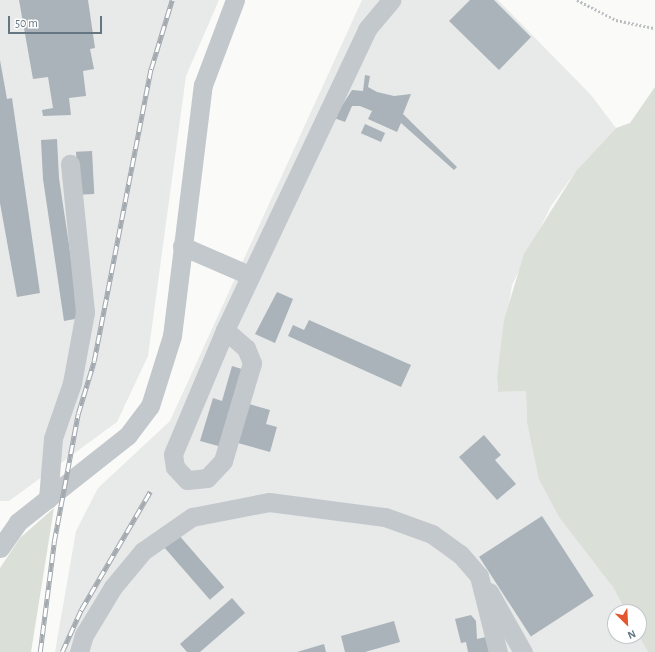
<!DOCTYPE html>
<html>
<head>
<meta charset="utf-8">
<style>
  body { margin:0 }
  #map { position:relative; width:655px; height:652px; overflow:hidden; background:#fafaf8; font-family:"Alegreya Sans",sans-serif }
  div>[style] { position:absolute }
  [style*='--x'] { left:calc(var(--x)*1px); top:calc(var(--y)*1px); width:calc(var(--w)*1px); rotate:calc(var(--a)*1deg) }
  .built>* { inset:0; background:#e8e9e9 }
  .green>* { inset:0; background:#dadfd7 }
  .building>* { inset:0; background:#aab3b9; transform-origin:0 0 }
  .path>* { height:2.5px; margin-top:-1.25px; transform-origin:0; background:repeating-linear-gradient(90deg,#bbbfc2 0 2px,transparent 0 4px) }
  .minor>* { height:19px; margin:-9.5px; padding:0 9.5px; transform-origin:9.5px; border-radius:9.5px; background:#c3c8cc }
  .rail>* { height:4.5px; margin-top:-2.25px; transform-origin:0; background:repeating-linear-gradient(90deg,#fff 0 9px,#a2aab0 0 18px); box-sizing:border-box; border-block:1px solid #a2aab0 }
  span { translate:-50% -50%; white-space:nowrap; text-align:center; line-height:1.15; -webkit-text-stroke:4px #fff; paint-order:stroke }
  .north { position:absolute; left:607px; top:604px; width:40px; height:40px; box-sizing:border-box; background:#fff; border:1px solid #c1c8cd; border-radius:50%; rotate:156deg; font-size:11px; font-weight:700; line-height:16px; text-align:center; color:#657683 }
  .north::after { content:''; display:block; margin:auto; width:14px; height:18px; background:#e4572e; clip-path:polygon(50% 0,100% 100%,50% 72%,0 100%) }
  .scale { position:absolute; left:8px; top:16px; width:94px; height:18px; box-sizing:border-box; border:2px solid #657683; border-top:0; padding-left:5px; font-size:12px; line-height:14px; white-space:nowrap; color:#657683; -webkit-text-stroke:3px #fff; paint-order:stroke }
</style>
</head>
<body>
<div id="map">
  <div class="built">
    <i style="clip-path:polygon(0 0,219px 0,186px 76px,148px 356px,117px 422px,9px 501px,0 501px)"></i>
    <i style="clip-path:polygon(362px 0,498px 0,591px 95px,616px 128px,576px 171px,551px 206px,512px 285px,497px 377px,498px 392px,526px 391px,527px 422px,626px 612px,615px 612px,615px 636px,639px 636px,648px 652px,55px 652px,76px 531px,98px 488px,170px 421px)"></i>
  </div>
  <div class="green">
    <i style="clip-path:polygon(655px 87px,655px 652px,648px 652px,639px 636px,639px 612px,626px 612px,613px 587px,559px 517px,539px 479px,527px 422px,526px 391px,498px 392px,497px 377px,504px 320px,524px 254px,576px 171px,616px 128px,630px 123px)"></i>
    <i style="clip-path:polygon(54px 508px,31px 652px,0 652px,0 568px,20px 538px)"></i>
  </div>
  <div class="building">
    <i style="clip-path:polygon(19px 0,88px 0,95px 48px,90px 49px,94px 69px,83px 71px,86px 96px,69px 98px,71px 115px,43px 116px,42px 110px,53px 108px,48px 77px,33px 79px)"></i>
    <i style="clip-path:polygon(470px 0,494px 0,531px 37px,499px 70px,449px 21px)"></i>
    <i style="clip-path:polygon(0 60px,7px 99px,12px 98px,40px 293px,17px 297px,0 203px)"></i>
    <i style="clip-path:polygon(365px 75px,370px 76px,368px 87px,377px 92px,394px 96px,411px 94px,403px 114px,457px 167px,454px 170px,401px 123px,397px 132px,368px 119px,372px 111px,360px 106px,352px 106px,345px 122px,334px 118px,352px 90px,363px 91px)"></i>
    <i style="left:365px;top:124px;width:22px;height:10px;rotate:24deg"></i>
    <i style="clip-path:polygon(57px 139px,59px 178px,80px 318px,64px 321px,43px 179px,41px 140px)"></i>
    <i style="left:92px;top:151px;width:43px;height:16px;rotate:87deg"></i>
    <i style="clip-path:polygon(277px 292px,293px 299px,275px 343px,255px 334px)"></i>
    <i style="clip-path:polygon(309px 320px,411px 365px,401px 387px,288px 336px,293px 325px,304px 330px)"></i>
    <i style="clip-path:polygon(232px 366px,245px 370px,222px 447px,200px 441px,213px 398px,222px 401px)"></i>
    <i style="clip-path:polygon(249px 404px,270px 410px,266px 424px,277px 427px,270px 452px,238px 443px)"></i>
    <i style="clip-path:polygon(484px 435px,501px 455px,495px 460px,516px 484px,497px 500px,459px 457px)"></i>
    <i style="left:542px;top:516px;width:95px;height:75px;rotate:57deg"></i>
    <i style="left:177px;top:533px;width:72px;height:19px;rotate:49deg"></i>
    <i style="clip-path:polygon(232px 598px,245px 613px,200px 652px,187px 652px,180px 644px)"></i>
    <i style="clip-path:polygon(471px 615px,476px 621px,477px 639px,486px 637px,490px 652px,468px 652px,466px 642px,461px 643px,455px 619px)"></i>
    <i style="clip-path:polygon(394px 621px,400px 642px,365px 652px,345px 652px,341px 636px)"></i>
    <i style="clip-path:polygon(324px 644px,326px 652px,297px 652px)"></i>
  </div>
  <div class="path">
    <i style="--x:577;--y:0;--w:44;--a:27.1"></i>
    <i style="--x:616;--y:20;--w:40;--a:12"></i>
  </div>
  <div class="minor">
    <i style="--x:182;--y:246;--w:73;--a:23.4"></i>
    <i style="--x:225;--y:330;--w:28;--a:41"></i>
    <i style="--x:246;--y:348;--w:16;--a:68"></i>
    <i style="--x:252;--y:363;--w:102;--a:106.5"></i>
    <i style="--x:223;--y:461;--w:23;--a:133"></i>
    <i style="--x:207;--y:478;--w:20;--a:174"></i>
    <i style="--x:187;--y:480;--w:18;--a:-133"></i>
    <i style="--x:175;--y:467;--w:13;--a:-99"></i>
    <i style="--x:173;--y:454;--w:134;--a:-67.2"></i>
    <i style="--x:225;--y:330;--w:333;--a:-64.7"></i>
    <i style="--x:367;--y:29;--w:38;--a:-50"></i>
    <i style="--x:48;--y:499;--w:61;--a:-85.3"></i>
    <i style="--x:53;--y:438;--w:58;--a:-70.9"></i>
    <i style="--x:72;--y:383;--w:72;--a:-79.6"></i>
    <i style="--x:85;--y:312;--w:149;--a:-95.8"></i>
    <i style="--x:0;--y:548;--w:32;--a:-55"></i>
    <i style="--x:18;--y:522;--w:140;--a:-38.3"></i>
    <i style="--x:128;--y:435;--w:36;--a:-53"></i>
    <i style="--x:150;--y:406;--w:73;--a:-72.6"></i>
    <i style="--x:172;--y:336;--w:253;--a:-83"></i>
    <i style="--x:203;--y:85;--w:91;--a:-69.4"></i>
    <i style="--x:489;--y:592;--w:69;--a:60.5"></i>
    <i style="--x:79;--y:652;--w:18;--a:-74"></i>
    <i style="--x:84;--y:635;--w:56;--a:-58.9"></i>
    <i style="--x:113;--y:587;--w:47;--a:-50.2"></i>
    <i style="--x:143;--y:551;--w:60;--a:-34.8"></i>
    <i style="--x:192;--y:517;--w:78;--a:-11"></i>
    <i style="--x:269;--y:502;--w:117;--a:7.4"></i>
    <i style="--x:385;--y:517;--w:50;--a:19.9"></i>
    <i style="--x:432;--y:534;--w:34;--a:36"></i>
    <i style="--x:460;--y:554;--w:29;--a:49"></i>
    <i style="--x:479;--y:576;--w:78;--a:76"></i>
  </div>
  <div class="rail">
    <i style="--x:40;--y:652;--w:111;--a:-82.7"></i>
    <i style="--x:54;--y:542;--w:130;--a:-79.4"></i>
    <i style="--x:78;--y:414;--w:55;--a:-73.2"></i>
    <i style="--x:94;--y:361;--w:298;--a:-79"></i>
    <i style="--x:151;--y:69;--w:72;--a:-73.1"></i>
    <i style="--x:62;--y:652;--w:46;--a:-65.7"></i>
    <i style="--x:81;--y:610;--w:137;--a:-59.7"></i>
  </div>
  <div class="north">N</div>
  <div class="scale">50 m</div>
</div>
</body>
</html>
